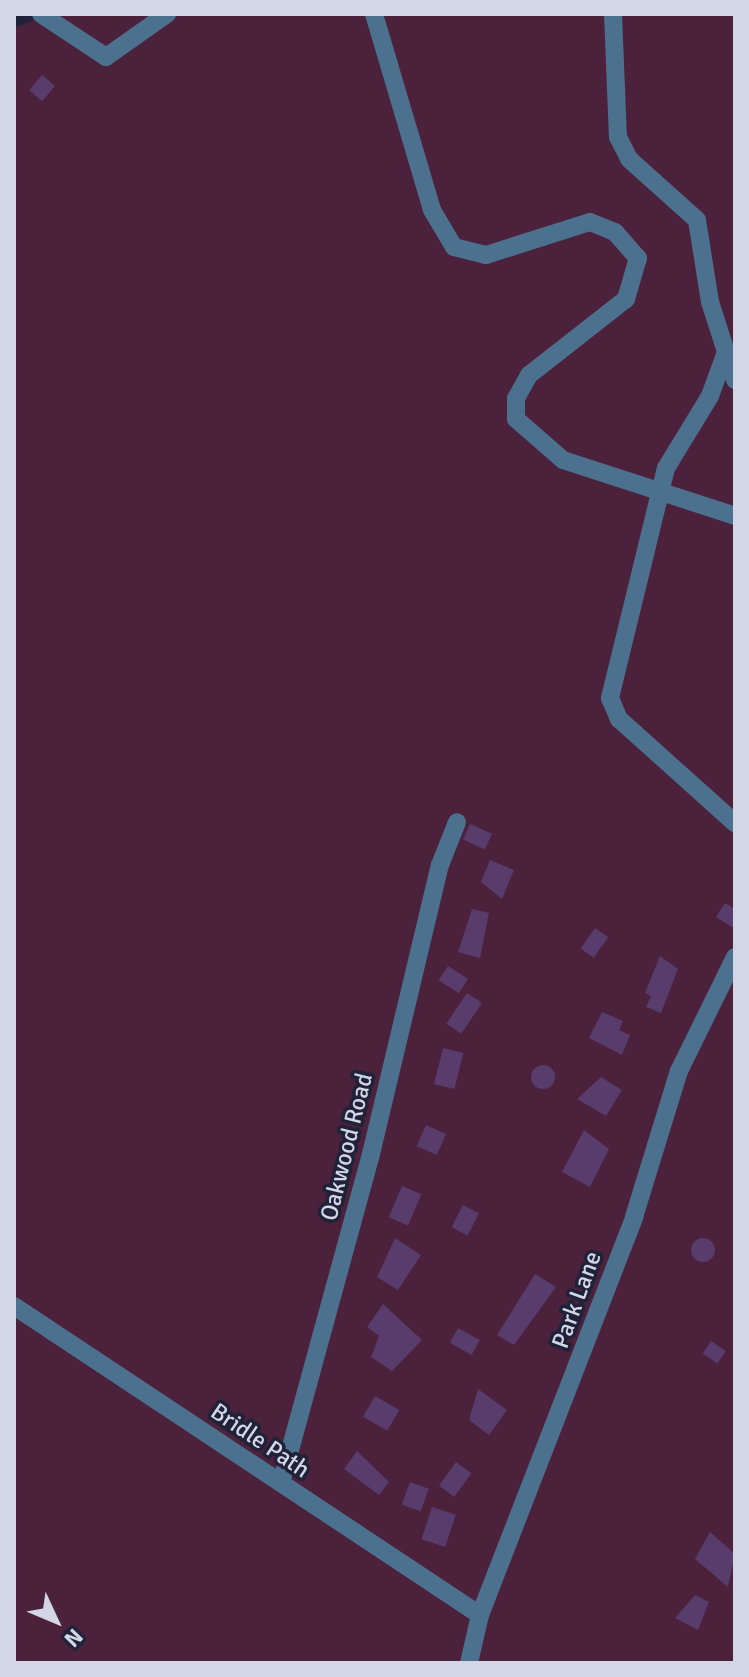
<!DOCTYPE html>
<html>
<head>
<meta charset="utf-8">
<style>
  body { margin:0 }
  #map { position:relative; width:749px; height:1677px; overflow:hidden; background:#1f2239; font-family:Signika,sans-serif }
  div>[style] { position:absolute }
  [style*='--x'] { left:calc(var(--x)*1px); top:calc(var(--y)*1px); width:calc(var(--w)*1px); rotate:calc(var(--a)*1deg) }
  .green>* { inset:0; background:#4c213c }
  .building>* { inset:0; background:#583c6b; transform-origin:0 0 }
  .round { border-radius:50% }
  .minor>* { height:18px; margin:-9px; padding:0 9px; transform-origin:9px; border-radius:9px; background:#4c718f }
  span { translate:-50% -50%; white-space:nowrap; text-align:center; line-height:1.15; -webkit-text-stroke:7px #1f2239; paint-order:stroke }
  .street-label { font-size:24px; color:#d3d6e5 }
  .frame { position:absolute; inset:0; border:16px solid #d3d6e5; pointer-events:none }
  .north { position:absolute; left:16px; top:1581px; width:80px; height:80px; -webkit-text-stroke:6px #1f2239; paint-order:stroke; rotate:134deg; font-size:22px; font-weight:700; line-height:32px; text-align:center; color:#d3d6e5 }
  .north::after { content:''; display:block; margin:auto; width:28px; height:36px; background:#d3d6e5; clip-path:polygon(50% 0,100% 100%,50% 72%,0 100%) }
</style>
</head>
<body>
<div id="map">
  <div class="green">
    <i style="clip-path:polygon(49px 14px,735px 14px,735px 1663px,14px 1663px,14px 28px)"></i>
  </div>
  <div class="building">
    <i style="left:42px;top:75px;width:17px;height:20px;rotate:40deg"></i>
    <i style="left:470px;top:824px;width:24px;height:17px;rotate:24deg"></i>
    <i style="clip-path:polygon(490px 860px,514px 870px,502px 899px,481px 882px)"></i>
    <i style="clip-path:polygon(725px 903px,735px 909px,735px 929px,716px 917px)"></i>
    <i style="clip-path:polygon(472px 909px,489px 913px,480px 958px,458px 952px)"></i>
    <i style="left:595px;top:928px;width:16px;height:25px;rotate:35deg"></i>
    <i style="clip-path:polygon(660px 956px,678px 969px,661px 1013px,646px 1007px,651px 996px,645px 993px)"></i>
    <i style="left:448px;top:966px;width:24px;height:17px;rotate:33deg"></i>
    <i style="left:467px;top:993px;width:18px;height:37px;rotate:34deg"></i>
    <i style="clip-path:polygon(602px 1012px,623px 1021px,619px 1030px,630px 1035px,622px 1055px,589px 1038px)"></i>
    <i style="left:443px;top:1048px;width:21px;height:37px;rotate:14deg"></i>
    <i class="round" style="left:531px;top:1065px;width:24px;height:24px"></i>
    <i style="clip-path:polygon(601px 1077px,622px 1090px,606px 1116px,577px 1099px)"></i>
    <i style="left:426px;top:1125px;width:22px;height:23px;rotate:24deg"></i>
    <i style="clip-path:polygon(584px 1130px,609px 1149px,590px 1187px,562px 1172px)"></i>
    <i style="left:402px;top:1186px;width:21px;height:34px;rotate:23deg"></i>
    <i style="left:463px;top:1205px;width:18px;height:25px;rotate:27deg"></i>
    <i style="clip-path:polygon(395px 1238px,421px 1255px,398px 1290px,377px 1277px)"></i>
    <i class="round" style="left:691px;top:1238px;width:24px;height:24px"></i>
    <i style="clip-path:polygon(535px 1274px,556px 1287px,514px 1345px,497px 1335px)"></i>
    <i style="clip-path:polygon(383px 1304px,422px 1340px,392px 1371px,371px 1357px,379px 1336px,367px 1327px)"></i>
    <i style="left:458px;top:1328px;width:25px;height:17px;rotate:29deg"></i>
    <i style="left:711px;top:1341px;width:18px;height:15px;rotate:34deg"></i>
    <i style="clip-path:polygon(478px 1389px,507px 1410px,489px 1435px,469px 1420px)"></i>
    <i style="left:375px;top:1396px;width:28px;height:24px;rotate:30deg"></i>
    <i style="clip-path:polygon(357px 1451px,389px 1482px,379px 1495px,344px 1469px)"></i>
    <i style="left:456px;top:1462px;width:19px;height:29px;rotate:36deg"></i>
    <i style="left:410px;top:1482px;width:20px;height:24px;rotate:20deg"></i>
    <i style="left:432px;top:1507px;width:25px;height:34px;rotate:18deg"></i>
    <i style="clip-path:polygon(710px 1532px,735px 1554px,728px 1587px,695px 1559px)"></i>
    <i style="clip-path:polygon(695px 1595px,709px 1602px,698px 1630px,675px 1618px)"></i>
  </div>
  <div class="minor">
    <i style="--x:41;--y:14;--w:78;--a:33.5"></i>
    <i style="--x:106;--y:57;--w:75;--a:-35.2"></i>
    <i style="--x:374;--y:14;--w:204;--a:73.5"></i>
    <i style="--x:432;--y:210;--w:43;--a:59.3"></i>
    <i style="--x:454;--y:247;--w:33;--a:14"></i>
    <i style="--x:486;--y:255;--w:109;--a:-17.6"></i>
    <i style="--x:590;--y:222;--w:27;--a:22"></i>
    <i style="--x:615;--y:232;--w:35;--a:49"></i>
    <i style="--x:638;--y:258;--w:43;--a:106.3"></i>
    <i style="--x:626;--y:299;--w:123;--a:141.9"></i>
    <i style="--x:529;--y:375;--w:26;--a:119"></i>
    <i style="--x:516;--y:398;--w:21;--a:90"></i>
    <i style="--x:516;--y:419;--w:62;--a:41.1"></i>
    <i style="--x:563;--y:460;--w:181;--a:18"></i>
    <i style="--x:613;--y:14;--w:123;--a:87.7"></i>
    <i style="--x:618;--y:137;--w:25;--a:63"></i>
    <i style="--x:629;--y:159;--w:91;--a:41.9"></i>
    <i style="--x:697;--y:220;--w:83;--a:81"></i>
    <i style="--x:710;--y:302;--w:82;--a:72.2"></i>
    <i style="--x:726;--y:352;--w:47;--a:110"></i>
    <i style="--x:710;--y:396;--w:84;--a:121.4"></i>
    <i style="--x:666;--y:468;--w:237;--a:103.7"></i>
    <i style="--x:610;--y:698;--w:23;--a:67"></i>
    <i style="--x:619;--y:719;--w:156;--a:41.9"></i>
    <i style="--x:14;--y:1306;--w:559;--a:33.55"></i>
    <i style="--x:281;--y:1483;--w:341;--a:-74.7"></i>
    <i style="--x:371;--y:1154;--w:297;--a:-76.6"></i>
    <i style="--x:440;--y:865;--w:46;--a:-68.4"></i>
    <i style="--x:469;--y:1663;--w:49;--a:-77.1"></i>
    <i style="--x:480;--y:1615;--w:427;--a:-68.8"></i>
    <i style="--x:634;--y:1217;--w:153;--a:-72.9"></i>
    <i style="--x:679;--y:1071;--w:127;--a:-63.8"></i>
  </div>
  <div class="street-label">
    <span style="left:347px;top:1147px;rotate:-76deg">Oakwood Road</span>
    <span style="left:577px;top:1300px;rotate:-70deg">Park Lane</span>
    <span style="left:260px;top:1441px;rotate:34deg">Bridle Path</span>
  </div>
  <div class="frame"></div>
  <div class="north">N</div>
</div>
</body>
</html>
